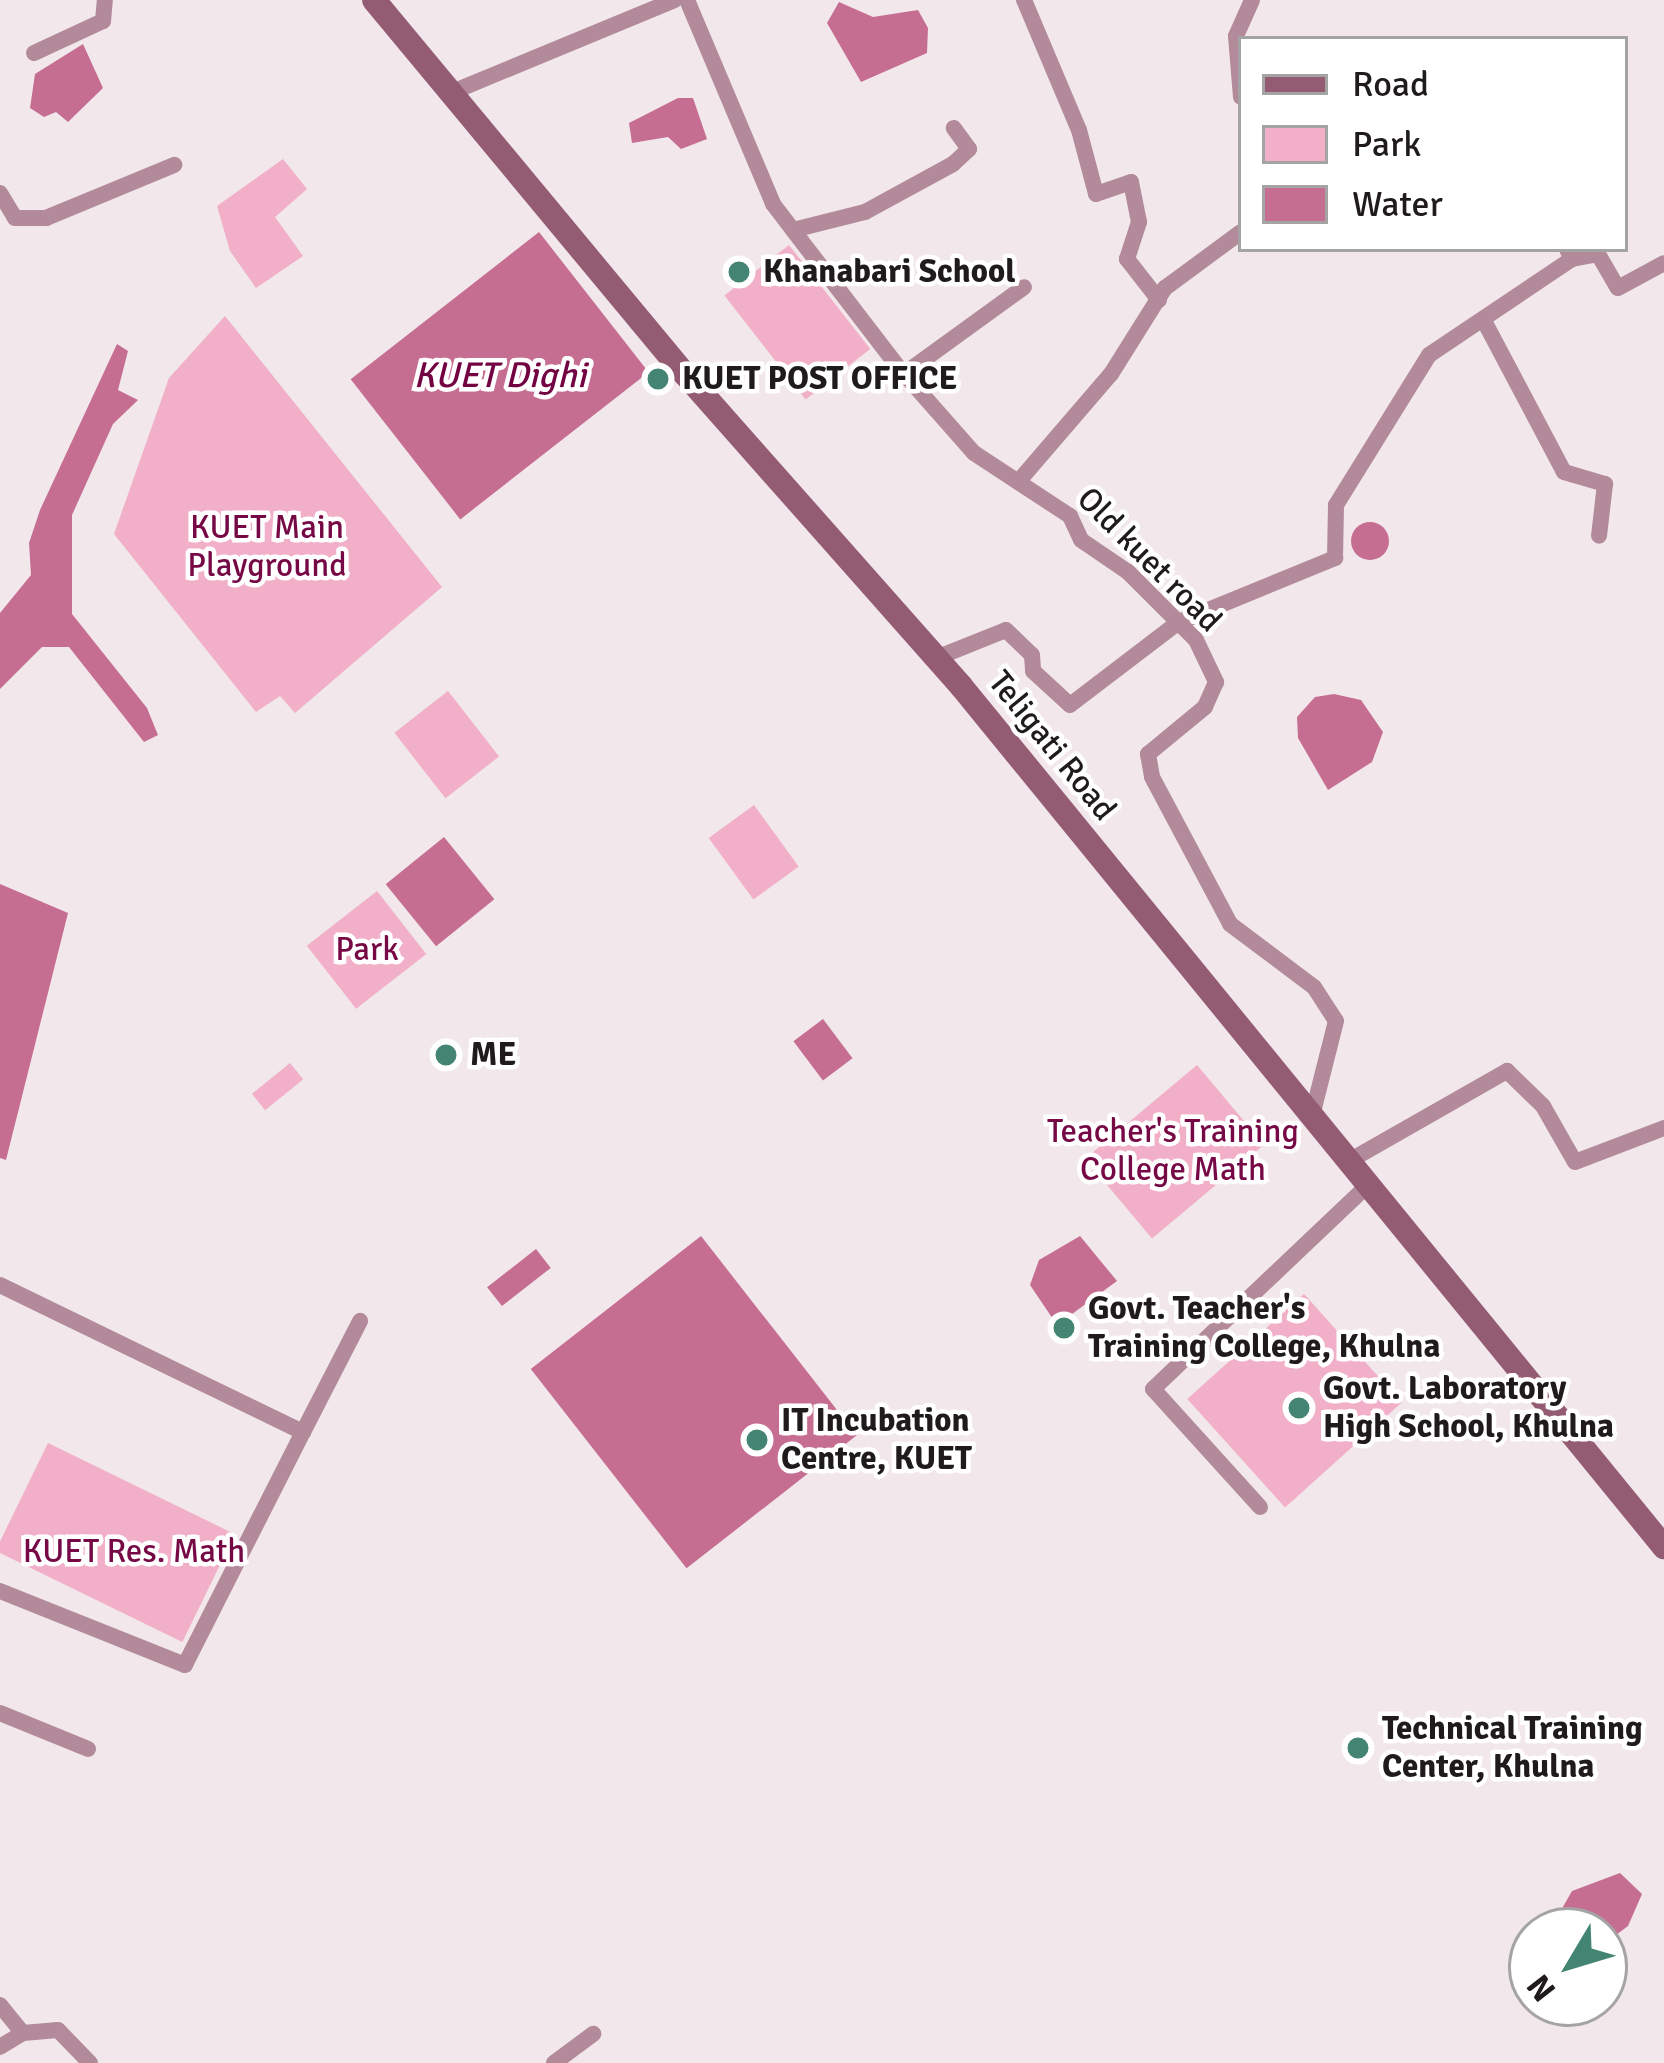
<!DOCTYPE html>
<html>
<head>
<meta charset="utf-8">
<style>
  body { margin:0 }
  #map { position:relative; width:1664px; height:2063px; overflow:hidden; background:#f2e7eb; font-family:Signika,sans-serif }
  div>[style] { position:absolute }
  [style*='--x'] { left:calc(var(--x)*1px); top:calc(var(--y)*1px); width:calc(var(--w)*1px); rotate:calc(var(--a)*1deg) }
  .green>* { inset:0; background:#f1afc8; transform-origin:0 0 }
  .water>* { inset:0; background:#c56e92; transform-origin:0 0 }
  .round { border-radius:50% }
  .street>* { height:16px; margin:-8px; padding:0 8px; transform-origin:8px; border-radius:8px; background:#b28a99 }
  .secondary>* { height:24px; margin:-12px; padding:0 12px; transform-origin:12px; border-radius:12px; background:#945c72 }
  .dots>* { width:33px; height:33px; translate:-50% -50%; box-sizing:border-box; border:6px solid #fff; border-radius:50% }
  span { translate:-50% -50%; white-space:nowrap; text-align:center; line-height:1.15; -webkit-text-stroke:9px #fff; paint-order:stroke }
  .poi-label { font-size:33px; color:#1f1b1c; font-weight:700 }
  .left { translate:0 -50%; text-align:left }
  .park-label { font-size:33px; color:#760845 }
  .street-label { font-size:33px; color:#1f1b1c }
  .water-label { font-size:36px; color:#720241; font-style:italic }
  .legend { position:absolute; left:1238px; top:36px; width:390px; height:216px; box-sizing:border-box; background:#fff; border:3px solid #a5a4a4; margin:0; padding:15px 21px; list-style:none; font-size:36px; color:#1f1b1c }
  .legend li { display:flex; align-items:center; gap:24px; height:60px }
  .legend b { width:60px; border:3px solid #a5a4a4 }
  .north { position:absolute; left:1508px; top:1907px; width:120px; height:120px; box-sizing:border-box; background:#fff; border:3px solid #a5a4a4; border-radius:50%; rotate:232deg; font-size:33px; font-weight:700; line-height:48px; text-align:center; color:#1f1b1c }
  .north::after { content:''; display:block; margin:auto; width:42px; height:54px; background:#438473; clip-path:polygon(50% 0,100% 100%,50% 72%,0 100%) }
</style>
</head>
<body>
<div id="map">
  <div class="green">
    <i style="clip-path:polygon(283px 159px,307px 189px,275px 217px,303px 256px,256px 288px,230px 251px,217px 206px)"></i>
    <i style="left:789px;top:245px;width:132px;height:82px;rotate:52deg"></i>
    <i style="clip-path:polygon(225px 316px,442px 587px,295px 713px,280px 696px,256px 712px,114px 534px,169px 378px)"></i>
    <i style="left:448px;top:691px;width:83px;height:68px;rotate:52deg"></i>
    <i style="left:754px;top:805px;width:76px;height:56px;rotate:54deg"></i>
    <i style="left:377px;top:891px;width:80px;height:89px;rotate:52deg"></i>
    <i style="left:290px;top:1063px;width:21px;height:49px;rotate:51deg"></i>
    <i style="left:1197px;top:1065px;width:104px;height:146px;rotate:50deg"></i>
    <i style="left:1304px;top:1294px;width:146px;height:157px;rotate:48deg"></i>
    <i style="left:48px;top:1443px;width:208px;height:120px;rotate:26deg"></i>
  </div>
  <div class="water">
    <i style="clip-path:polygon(839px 2px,873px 17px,918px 10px,928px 28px,927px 53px,861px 82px,827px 23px)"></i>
    <i style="clip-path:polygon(83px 44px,103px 88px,68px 122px,56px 112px,44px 117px,30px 108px,35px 74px)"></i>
    <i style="clip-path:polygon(678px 98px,693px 98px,707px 139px,681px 149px,668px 137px,632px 143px,629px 123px)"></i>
    <i style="left:539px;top:232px;width:178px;height:239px;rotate:52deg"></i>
    <i style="clip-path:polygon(117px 344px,128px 351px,118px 390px,138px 400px,113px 424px,72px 515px,72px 614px,147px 708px,158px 735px,144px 742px,69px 647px,42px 647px,0 689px,0 613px,31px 575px,29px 543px,40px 510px)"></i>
    <i class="round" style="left:1351px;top:522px;width:38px;height:38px"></i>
    <i style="clip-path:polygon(1334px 694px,1361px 700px,1383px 732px,1372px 762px,1328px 790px,1298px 738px,1297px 717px,1315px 697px)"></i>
    <i style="left:444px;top:837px;width:80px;height:75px;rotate:51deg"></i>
    <i style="clip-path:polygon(0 884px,68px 913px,6px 1160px,0 1158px)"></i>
    <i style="left:823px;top:1019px;width:49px;height:37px;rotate:53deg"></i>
    <i style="left:701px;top:1236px;width:253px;height:216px;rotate:52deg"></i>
    <i style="clip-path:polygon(1080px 1236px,1117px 1281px,1057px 1325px,1030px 1285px,1039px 1260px)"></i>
    <i style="left:536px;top:1249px;width:24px;height:62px;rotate:52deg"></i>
    <i style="clip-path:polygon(1620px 1873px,1642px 1894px,1628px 1926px,1604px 1944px,1604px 1931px,1575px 1931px,1560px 1912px,1572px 1891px)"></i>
  </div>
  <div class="street">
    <i style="--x:687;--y:0;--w:221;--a:67.1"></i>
    <i style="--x:773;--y:204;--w:207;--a:52.5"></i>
    <i style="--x:899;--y:368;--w:113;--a:48.6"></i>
    <i style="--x:974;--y:453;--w:115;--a:33.3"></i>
    <i style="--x:1070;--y:516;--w:26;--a:65"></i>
    <i style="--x:1081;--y:540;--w:57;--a:34.2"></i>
    <i style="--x:1128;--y:572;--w:96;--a:45"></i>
    <i style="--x:1196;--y:640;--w:47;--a:64.5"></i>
    <i style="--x:1216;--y:682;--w:27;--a:114"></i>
    <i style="--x:1205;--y:707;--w:74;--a:140.5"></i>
    <i style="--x:1148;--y:754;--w:23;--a:80"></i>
    <i style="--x:1152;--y:777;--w:166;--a:62"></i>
    <i style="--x:1230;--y:924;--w:105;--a:36.9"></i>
    <i style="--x:1314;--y:987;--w:40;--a:57.1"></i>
    <i style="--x:1336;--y:1021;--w:98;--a:104.2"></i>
    <i style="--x:1024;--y:0;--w:141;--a:67.1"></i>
    <i style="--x:1079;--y:130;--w:66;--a:75.1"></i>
    <i style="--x:1096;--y:194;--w:37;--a:-19"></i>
    <i style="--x:1131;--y:182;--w:41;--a:78.7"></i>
    <i style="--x:1139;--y:222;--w:39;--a:108"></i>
    <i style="--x:1127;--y:259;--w:52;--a:52"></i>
    <i style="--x:34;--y:53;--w:76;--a:-24.9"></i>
    <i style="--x:103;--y:21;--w:21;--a:-85"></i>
    <i style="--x:450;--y:93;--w:243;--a:-22.5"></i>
    <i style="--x:1241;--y:97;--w:61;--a:-94.7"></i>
    <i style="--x:1236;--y:36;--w:39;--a:-66"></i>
    <i style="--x:0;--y:193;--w:29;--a:59"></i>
    <i style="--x:15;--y:218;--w:31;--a:0"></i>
    <i style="--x:46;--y:218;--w:139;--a:-22.5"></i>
    <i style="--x:793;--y:230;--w:74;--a:-14"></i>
    <i style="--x:865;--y:212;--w:100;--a:-28.6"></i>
    <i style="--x:953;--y:164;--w:22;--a:-43"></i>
    <i style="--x:969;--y:149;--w:26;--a:-126"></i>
    <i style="--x:1572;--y:259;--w:26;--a:-11"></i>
    <i style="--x:1598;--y:254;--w:39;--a:60"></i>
    <i style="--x:1618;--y:288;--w:52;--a:-28.5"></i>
    <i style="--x:1483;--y:319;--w:173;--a:62.1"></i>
    <i style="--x:1564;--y:472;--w:43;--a:16.3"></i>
    <i style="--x:1605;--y:484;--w:52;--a:96.6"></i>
    <i style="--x:904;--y:374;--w:148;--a:-35.9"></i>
    <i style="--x:1018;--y:482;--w:143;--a:-49.3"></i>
    <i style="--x:1111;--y:374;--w:102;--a:-57.9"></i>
    <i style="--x:1165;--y:288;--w:94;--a:-36.4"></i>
    <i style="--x:936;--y:658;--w:75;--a:-21.8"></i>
    <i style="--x:1006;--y:630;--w:36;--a:44"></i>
    <i style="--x:1032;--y:655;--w:16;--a:86"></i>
    <i style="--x:1033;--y:671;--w:50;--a:42.6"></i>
    <i style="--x:1070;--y:705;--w:137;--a:-37.3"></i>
    <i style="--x:1179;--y:622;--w:169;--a:-22.3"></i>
    <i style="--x:1335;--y:558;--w:53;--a:-88.9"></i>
    <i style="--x:1336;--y:505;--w:176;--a:-58.2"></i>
    <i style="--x:1429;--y:355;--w:172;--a:-33.9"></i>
    <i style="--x:1572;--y:259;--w:11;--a:-117"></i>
    <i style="--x:1349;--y:1161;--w:182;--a:-29.7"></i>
    <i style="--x:1507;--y:1071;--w:50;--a:44.2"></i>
    <i style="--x:1543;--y:1106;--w:64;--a:60.3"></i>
    <i style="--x:1575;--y:1162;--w:95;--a:-20.9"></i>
    <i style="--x:0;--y:1285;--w:337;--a:25.9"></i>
    <i style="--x:303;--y:1432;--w:261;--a:116.9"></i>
    <i style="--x:185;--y:1665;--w:199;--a:-158.2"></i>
    <i style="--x:303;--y:1432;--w:125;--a:-62.8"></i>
    <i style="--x:1260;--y:1507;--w:159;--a:-132.2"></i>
    <i style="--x:1153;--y:1389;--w:296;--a:-43.5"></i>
    <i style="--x:0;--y:1713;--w:95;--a:22.2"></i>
    <i style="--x:0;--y:2005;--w:36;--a:51"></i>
    <i style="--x:23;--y:2033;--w:27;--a:149"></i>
    <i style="--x:23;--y:2033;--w:35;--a:-5"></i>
    <i style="--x:58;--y:2030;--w:46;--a:45.9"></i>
    <i style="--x:554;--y:2063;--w:49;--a:-36.6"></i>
  </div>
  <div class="secondary">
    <i style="--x:374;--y:0;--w:486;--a:50.3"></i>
    <i style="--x:685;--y:374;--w:417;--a:48.5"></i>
    <i style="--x:961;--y:686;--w:1112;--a:50.77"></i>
  </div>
  <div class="dots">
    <i style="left:739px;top:272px;background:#438473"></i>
    <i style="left:658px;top:379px;background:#438473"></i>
    <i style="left:446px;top:1055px;background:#438473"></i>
    <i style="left:1064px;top:1328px;background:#438473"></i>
    <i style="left:1299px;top:1408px;background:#438473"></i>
    <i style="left:757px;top:1440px;background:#438473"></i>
    <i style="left:1358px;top:1748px;background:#438473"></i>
  </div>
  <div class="poi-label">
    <span class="left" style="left:763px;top:272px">Khanabari School</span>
    <span class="left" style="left:682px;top:379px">KUET POST OFFICE</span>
    <span class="left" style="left:470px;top:1055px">ME</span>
    <span class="left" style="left:1088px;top:1328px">Govt. Teacher's<br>Training College, Khulna</span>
    <span class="left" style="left:1323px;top:1408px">Govt. Laboratory<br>High School, Khulna</span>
    <span class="left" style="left:781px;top:1440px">IT Incubation<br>Centre, KUET</span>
    <span class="left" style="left:1382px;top:1748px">Technical Training<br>Center, Khulna</span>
  </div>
  <div class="park-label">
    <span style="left:267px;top:547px">KUET Main<br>Playground</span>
    <span style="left:367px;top:950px">Park</span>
    <span style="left:1173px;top:1151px">Teacher's Training<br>College Math</span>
    <span style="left:134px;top:1552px">KUET Res. Math</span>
  </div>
  <div class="street-label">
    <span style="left:1149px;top:560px;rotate:45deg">Old kuet road</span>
    <span style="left:1052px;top:746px;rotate:51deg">Teligati Road</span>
  </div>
  <div class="water-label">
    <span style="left:500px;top:376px">KUET Dighi</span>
  </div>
  <ul class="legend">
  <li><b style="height:15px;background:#945c72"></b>Road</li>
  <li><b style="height:33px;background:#f1afc8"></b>Park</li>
  <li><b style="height:33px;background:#c56e92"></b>Water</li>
  </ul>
  <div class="north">N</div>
</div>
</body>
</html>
